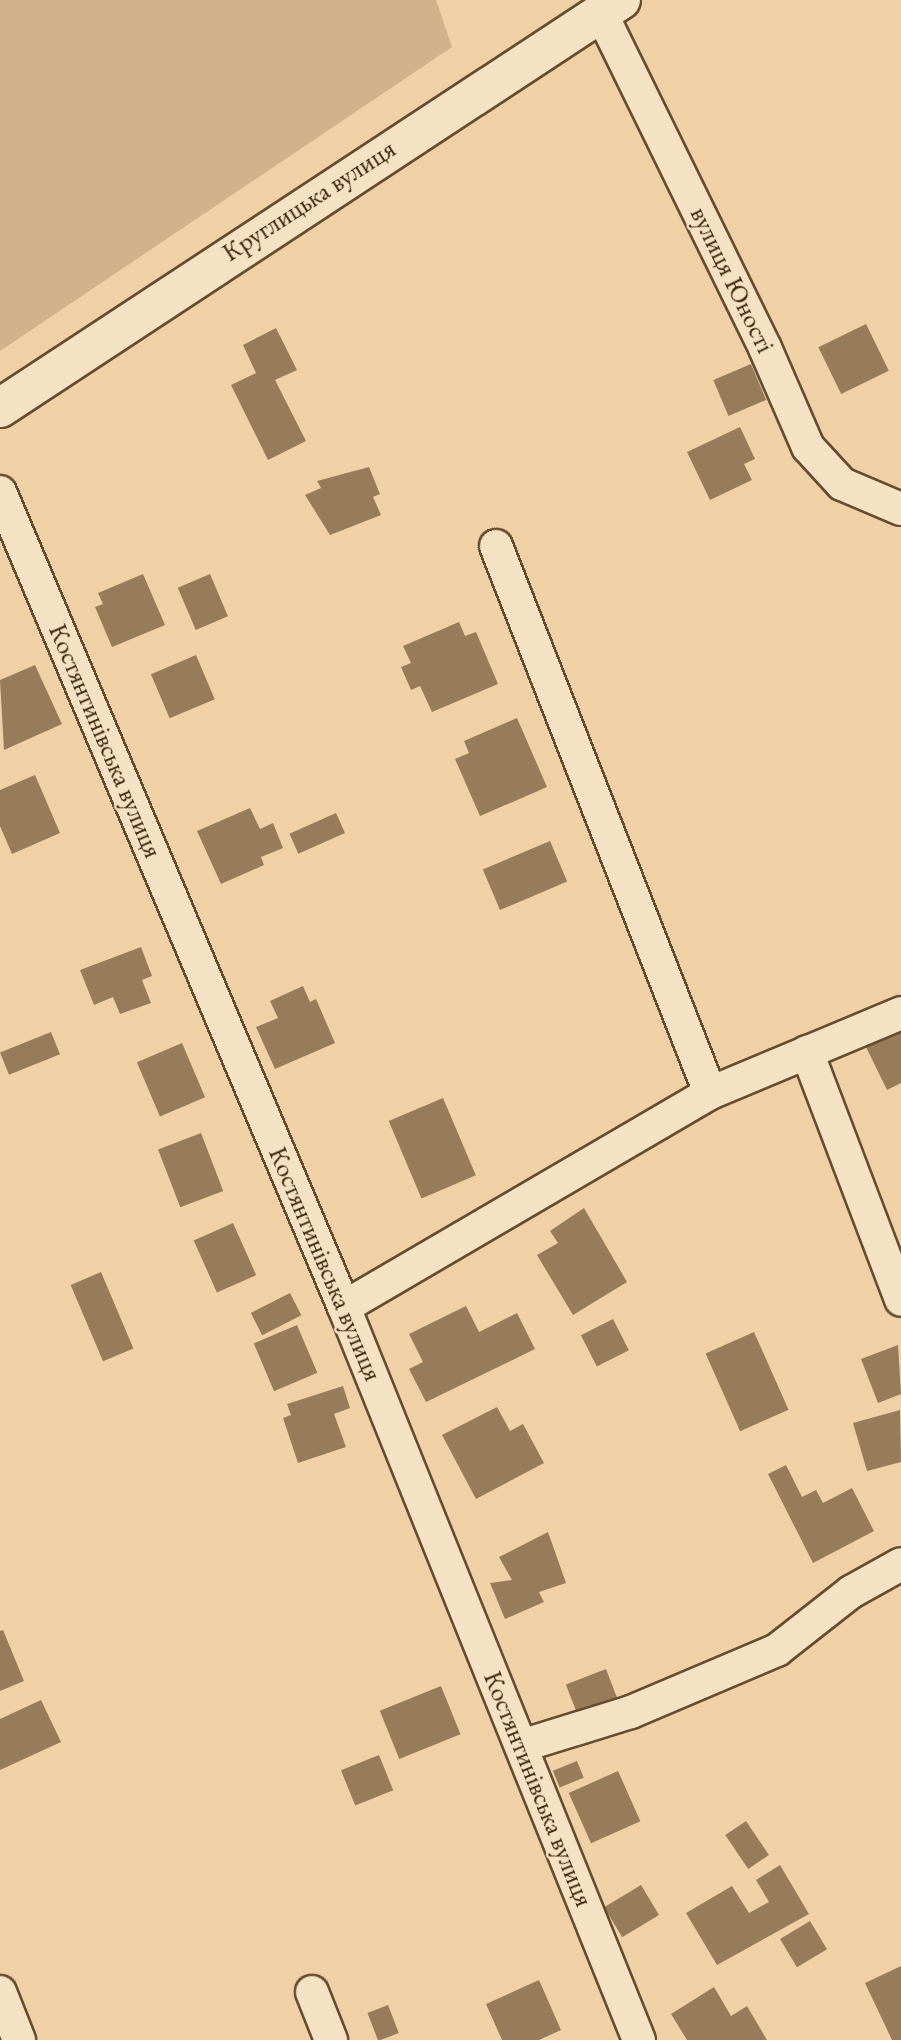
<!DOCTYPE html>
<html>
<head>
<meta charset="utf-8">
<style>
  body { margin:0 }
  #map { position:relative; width:901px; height:2040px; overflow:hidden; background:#efd1a5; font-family:"EB Garamond",serif }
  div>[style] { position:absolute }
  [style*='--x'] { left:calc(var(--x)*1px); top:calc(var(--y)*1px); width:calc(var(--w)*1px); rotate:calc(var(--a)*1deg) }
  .green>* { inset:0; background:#d0b38a }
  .building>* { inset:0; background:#977c5a; transform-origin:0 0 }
  .roads { filter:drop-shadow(2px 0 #654c30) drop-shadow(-2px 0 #654c30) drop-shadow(0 2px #654c30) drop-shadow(0 -2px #654c30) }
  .minor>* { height:32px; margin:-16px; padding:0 16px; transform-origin:16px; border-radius:16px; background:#f5e1c4 }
  .tertiary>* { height:38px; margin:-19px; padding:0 19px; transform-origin:19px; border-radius:19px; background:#f5e1c4 }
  span { translate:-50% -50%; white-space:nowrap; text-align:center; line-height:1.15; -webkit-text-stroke:5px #f5e1c4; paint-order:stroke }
  .street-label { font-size:26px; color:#371f09 }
</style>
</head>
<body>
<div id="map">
  <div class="green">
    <i style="clip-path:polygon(0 0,436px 0,452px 47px,0 351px)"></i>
  </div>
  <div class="building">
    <i style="left:866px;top:324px;width:52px;height:53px;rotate:64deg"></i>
    <i style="clip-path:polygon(276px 328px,297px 370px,275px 380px,306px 441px,268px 460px,231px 385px,256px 373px,243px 345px)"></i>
    <i style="left:751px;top:364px;width:39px;height:41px;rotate:67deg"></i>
    <i style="clip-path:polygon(740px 427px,755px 459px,744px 464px,752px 480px,710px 500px,687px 452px)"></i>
    <i style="clip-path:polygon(369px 467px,380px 494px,373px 497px,381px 515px,330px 535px,305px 495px,321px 488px,317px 481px)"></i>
    <i style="clip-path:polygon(143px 574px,165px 625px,112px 647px,95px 607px,103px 604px,98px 593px)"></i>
    <i style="left:210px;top:574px;width:46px;height:35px;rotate:67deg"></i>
    <i style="clip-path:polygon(459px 622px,465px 636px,476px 632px,498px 684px,432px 712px,420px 686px,411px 690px,401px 667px,411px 663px,403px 646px)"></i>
    <i style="left:196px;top:655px;width:48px;height:49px;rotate:67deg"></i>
    <i style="clip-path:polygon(35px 665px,62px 724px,4px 750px,0 680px)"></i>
    <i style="clip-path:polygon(517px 718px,547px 787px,480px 816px,455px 759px,469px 753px,464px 741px)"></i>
    <i style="clip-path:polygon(35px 775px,60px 833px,12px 854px,0 826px,0 790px)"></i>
    <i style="clip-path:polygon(250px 808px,260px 829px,273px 823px,283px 848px,261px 857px,264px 865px,221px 884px,197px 831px)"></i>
    <i style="left:336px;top:813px;width:22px;height:51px;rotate:66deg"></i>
    <i style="left:550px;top:841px;width:44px;height:73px;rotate:67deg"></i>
    <i style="clip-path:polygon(141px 947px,152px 976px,142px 980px,151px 1003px,120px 1014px,113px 997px,94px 1005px,80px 970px)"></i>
    <i style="clip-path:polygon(303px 986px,310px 1002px,316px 999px,335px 1043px,275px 1069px,256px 1027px,278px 1018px,270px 1001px)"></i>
    <i style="clip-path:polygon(901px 1031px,901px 1083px,887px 1090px,866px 1047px)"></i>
    <i style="left:51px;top:1032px;width:24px;height:55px;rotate:68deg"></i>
    <i style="left:182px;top:1043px;width:59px;height:49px;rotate:67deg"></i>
    <i style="left:443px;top:1098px;width:84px;height:59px;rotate:67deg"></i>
    <i style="left:201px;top:1133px;width:62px;height:46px;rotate:69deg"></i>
    <i style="clip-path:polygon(584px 1208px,627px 1282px,573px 1315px,537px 1255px,558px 1243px,550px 1231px)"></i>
    <i style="left:233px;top:1223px;width:57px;height:43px;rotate:66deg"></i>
    <i style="left:101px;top:1272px;width:83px;height:33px;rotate:67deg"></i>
    <i style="left:290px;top:1293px;width:25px;height:44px;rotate:63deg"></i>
    <i style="clip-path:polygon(466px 1306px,479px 1332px,517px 1313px,535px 1349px,426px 1402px,409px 1369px,423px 1362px,409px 1334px)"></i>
    <i style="left:613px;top:1319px;width:35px;height:36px;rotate:63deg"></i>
    <i style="left:297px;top:1325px;width:52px;height:47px;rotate:67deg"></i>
    <i style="left:754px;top:1332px;width:85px;height:53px;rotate:66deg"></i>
    <i style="clip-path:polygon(898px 1345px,901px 1394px,878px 1403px,861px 1359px)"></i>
    <i style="clip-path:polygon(343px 1386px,350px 1408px,334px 1414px,346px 1447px,298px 1463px,283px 1418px,291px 1415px,287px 1404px)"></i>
    <i style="clip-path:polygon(497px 1407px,510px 1431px,523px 1424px,544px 1463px,476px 1499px,442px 1435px)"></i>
    <i style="clip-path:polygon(900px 1410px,901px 1462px,867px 1471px,853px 1423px)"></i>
    <i style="clip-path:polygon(786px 1465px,802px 1497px,816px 1490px,823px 1503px,852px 1488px,874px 1531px,813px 1563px,768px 1474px)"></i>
    <i style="clip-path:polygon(548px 1532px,566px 1583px,539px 1592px,544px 1602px,505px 1619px,490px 1583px,512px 1580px,499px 1557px)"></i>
    <i style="clip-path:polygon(3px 1630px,24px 1681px,0 1691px,0 1631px)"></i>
    <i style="left:606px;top:1669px;width:31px;height:43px;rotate:69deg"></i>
    <i style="left:441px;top:1686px;width:52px;height:66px;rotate:68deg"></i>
    <i style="clip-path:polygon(41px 1700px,61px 1742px,0 1770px,0 1719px)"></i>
    <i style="left:379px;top:1755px;width:38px;height:41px;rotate:68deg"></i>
    <i style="left:577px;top:1761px;width:18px;height:26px;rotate:68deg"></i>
    <i style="left:618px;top:1771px;width:55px;height:54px;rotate:66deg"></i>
    <i style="left:746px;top:1821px;width:41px;height:25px;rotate:56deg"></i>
    <i style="clip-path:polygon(780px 1865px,809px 1914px,717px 1965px,686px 1913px,732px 1886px,749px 1913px,769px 1902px,756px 1880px)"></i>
    <i style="left:641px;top:1885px;width:35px;height:43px;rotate:59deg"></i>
    <i style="left:810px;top:1921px;width:33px;height:35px;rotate:59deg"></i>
    <i style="clip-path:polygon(901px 1966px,901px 2040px,892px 2040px,865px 1983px)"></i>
    <i style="clip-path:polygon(539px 1980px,561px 2030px,539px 2040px,502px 2040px,486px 2004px)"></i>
    <i style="clip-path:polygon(714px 1987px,731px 2016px,747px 2006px,767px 2040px,687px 2040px,671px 2014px)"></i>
    <i style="left:388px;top:2005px;width:30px;height:22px;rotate:69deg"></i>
  </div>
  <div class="roads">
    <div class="minor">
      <i style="--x:601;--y:13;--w:373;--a:63.9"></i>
      <i style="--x:765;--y:348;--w:108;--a:66.5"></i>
      <i style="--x:808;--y:447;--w:50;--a:47.4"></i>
      <i style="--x:842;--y:484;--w:64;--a:23"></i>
      <i style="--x:0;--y:492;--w:885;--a:67.12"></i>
      <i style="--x:344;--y:1307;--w:790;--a:68.08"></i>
      <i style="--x:496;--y:546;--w:587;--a:68.63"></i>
      <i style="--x:807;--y:1052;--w:265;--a:69.2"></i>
      <i style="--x:344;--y:1307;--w:424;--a:-30.3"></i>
      <i style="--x:710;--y:1093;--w:207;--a:-22.7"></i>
      <i style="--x:521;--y:1746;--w:115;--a:-17.2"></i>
      <i style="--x:631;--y:1712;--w:159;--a:-23"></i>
      <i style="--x:777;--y:1650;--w:94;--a:-38.1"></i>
      <i style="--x:851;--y:1592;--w:57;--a:-29.2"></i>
      <i style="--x:0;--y:1992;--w:52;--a:68.4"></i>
      <i style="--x:312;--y:1992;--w:52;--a:68.4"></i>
    </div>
    <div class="tertiary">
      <i style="--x:0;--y:408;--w:743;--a:-33.31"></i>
    </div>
  </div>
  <div class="street-label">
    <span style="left:309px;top:201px;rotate:-33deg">Круглицька вулиця</span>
    <span style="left:732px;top:280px;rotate:64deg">вулиця Юності</span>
    <span style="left:105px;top:741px;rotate:67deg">Костянтинівська вулиця</span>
    <span style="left:325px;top:1264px;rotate:67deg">Костянтинівська вулиця</span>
    <span style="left:538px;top:1789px;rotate:68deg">Костянтинівська вулиця</span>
  </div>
</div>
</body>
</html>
